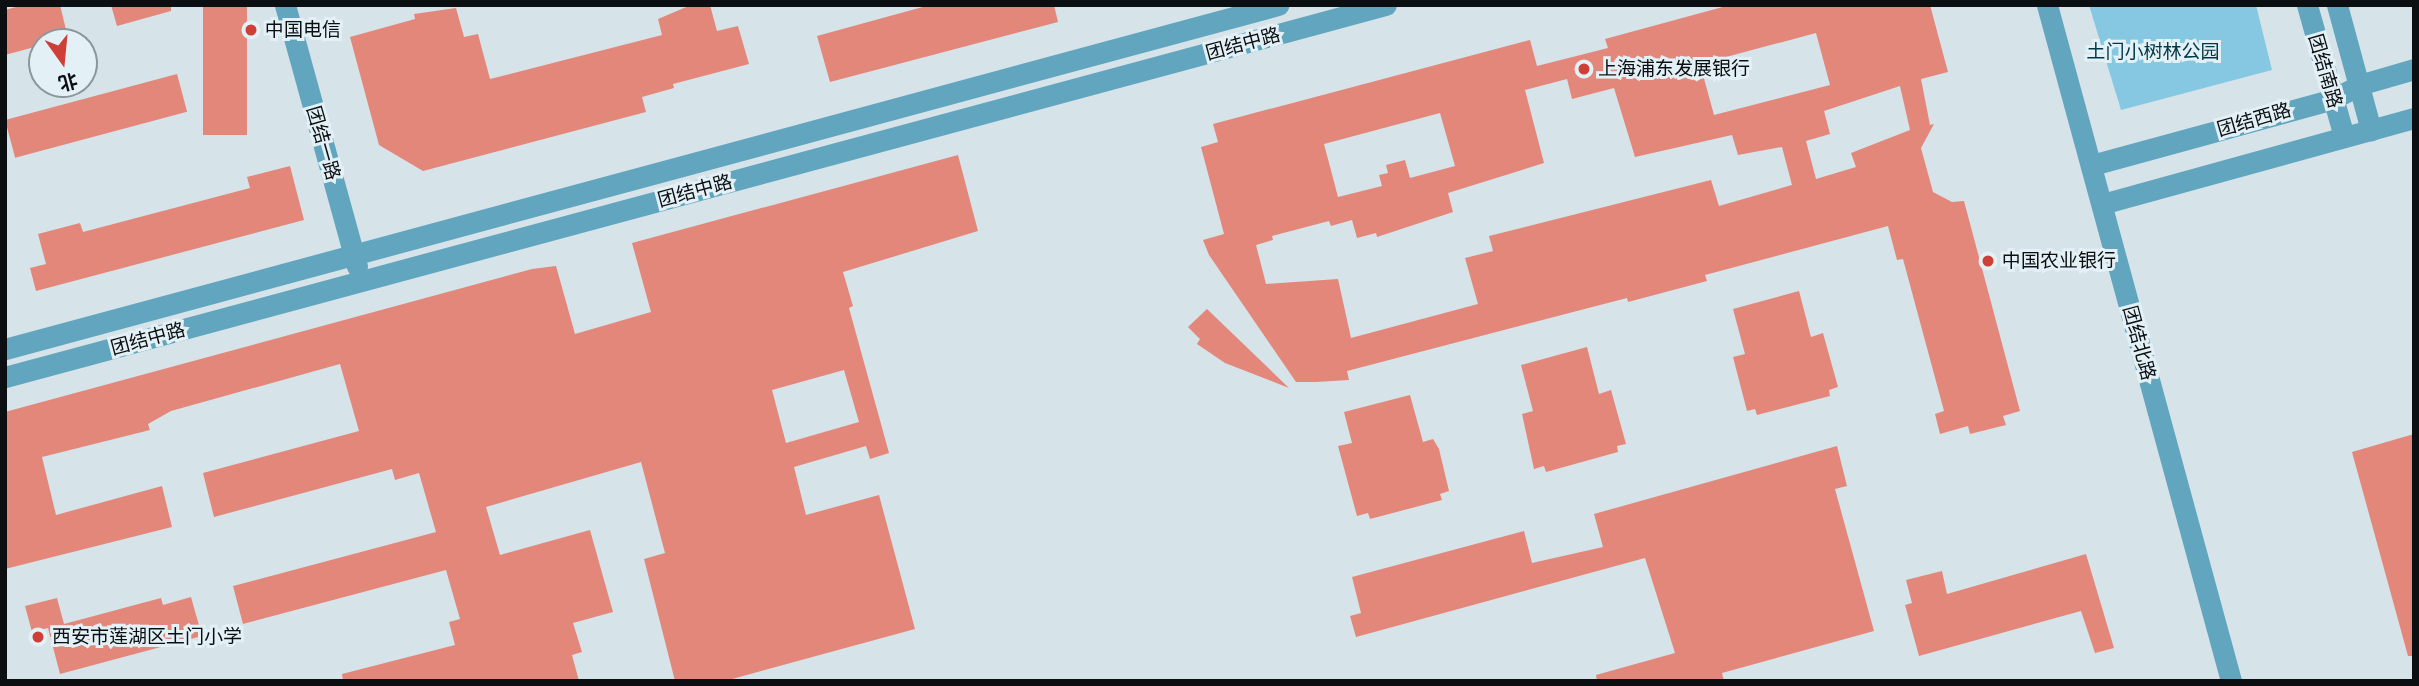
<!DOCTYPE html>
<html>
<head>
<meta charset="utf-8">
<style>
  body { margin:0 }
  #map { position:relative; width:2419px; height:686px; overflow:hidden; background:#d6e3e9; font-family:Roboto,"Noto Sans SC",sans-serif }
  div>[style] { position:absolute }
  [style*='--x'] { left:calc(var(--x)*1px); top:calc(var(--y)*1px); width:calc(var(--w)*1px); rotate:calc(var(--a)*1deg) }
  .green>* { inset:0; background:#86c8e2 }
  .building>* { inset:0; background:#e3877b; transform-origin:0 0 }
  .tertiary>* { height:21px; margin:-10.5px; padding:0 10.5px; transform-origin:10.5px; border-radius:10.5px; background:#61a5bf }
  .dots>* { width:19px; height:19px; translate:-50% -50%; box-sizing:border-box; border:4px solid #e3f0f6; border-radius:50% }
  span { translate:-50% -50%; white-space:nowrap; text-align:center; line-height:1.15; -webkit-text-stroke:6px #e3f0f6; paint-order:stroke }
  .poi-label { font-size:19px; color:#0b0f11 }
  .left { translate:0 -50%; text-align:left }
  .street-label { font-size:19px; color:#0b0f11 }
  .park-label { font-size:19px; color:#023747 }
  .frame { position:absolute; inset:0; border:7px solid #0b0f11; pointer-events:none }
  .north { position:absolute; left:28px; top:28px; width:70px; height:70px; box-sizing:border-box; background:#e3f0f6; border:2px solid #8d969a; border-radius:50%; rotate:165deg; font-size:19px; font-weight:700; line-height:28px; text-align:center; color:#0b0f11 }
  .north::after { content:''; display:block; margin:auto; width:24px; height:32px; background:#ce4037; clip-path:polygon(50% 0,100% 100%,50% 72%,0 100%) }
</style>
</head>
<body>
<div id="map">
  <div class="green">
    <i style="clip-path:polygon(2089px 5px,2256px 5px,2272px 70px,2121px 110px)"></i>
  </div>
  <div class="building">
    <i style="clip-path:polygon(23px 5px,60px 5px,68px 38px,5px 55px,5px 10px)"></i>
    <i style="clip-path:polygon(111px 5px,171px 5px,171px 11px,117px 26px)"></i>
    <i style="left:203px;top:5px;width:44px;height:130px"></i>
    <i style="clip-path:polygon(691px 5px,710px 5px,717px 31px,738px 26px,749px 64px,673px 84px,674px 88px,642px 97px,646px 112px,423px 171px,379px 145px,350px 37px,415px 19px,414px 14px,456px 8px,464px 37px,478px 34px,490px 79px,662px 35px,658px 19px)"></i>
    <i style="clip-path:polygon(930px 5px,1054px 5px,1058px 22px,830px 82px,817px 36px)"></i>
    <i style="clip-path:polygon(evenodd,1730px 5px,1930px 5px,1948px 72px,1921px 79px,1930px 125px,1934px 124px,1921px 148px,1933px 192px,1952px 202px,1964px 201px,2020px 411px,2003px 416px,2006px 425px,1970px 434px,1968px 426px,1940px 434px,1935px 414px,1944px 411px,1903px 259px,1897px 260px,1888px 226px,1705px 275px,1707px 281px,1628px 302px,1627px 298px,1347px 371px,1349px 380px,1316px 382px,1296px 382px,1209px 255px,1203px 240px,1224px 234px,1201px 147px,1218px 142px,1213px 124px,1530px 40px,1537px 66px,1608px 48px,1605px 39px,1730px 5px,1816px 33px,1830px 85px,1714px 115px,1700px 64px,1816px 33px,1730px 5px,1567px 79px,1572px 99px,1614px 88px,1635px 157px,1732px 135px,1738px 155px,1782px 147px,1792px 185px,1719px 206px,1711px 180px,1489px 236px,1493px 251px,1465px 258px,1478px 304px,1351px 338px,1338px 279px,1266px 284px,1256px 245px,1273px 240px,1272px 236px,1329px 221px,1331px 226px,1352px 220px,1357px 238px,1376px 233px,1377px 237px,1453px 212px,1448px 193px,1544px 163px,1525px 90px,1567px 79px,1730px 5px,1900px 86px,1910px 130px,1851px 153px,1856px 167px,1816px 179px,1806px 141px,1830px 134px,1824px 111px,1900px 86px,1730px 5px,1440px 113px,1455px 166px,1410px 178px,1405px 160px,1386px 165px,1388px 173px,1379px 175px,1382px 186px,1338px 197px,1324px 144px,1440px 113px)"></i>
    <i style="left:177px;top:74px;width:39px;height:178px;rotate:75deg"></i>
    <i style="clip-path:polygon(evenodd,958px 155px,978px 231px,843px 272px,853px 306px,849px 308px,889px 453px,870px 459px,866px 446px,794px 467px,806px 515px,879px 495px,915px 629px,725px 681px,675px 681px,644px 559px,665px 553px,641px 462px,486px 507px,500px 555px,590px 530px,613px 612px,573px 623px,582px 652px,572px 655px,579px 681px,343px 681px,342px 674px,455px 645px,449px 622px,460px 619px,446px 570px,243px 624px,233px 586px,436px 532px,419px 473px,395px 480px,392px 469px,214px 517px,203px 473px,359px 431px,340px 364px,171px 411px,148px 424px,150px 430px,42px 457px,56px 515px,162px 486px,172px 527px,5px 569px,5px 412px,532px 269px,556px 266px,575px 334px,651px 312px,632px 243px,958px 155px,844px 370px,859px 422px,786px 443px,772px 390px,844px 370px)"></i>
    <i style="clip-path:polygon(290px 166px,304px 220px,36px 291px,30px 268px,46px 264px,38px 234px,80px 223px,83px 232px,250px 188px,247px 177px)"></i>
    <i style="clip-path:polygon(1799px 291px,1811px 337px,1823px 333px,1838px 387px,1829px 390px,1830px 396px,1757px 415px,1755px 409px,1747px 411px,1733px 357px,1745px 354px,1733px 309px)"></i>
    <i style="clip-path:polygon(1207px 309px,1289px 388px,1225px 363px,1197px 344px,1200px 339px,1188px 327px)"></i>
    <i style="clip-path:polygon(1587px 347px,1599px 394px,1611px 390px,1626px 444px,1617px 446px,1618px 452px,1546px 472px,1544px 466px,1534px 469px,1522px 414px,1533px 411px,1521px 365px)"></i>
    <i style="clip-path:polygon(1410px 395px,1423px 442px,1433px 439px,1439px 449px,1449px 491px,1440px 494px,1442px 500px,1370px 519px,1368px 513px,1357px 516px,1338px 446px,1352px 443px,1344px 412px)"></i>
    <i style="clip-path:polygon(2414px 434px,2414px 656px,2408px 656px,2352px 452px)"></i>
    <i style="clip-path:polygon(1837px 446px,1847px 486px,1835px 489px,1874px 631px,1722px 673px,1724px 681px,1597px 681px,1596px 675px,1675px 653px,1645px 558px,1356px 637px,1350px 616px,1361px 613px,1352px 577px,1524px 531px,1532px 563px,1603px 547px,1594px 514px)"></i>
    <i style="clip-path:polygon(2086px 554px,2114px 648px,2095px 653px,2081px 611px,1919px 656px,1905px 605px,1912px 603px,1906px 580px,1942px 571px,1947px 594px)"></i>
    <i style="clip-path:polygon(191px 597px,202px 636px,60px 674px,48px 628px,32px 632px,25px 606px,57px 598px,64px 624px,161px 598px,163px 605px)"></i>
  </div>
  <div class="tertiary">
    <i style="--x:285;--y:5;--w:271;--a:74.6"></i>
    <i style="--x:2047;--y:5;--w:701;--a:74.77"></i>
    <i style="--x:2307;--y:5;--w:137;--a:74.3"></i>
    <i style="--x:2337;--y:5;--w:130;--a:74.8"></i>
    <i style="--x:2092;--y:165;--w:250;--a:-15.3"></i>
    <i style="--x:2333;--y:99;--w:30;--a:-28"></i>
    <i style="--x:2359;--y:85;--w:57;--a:-16.2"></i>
    <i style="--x:2102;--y:204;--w:324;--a:-15.4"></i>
    <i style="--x:5;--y:349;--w:1319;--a:-15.12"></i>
    <i style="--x:5;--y:377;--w:1430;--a:-15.08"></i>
  </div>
  <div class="dots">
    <i style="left:251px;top:30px;background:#ce4037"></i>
    <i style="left:1584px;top:69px;background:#ce4037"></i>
    <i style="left:1988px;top:261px;background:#ce4037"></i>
    <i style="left:38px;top:637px;background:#ce4037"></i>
  </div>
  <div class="poi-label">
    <span class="left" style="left:265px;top:30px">中国电信</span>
    <span class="left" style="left:1598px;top:69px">上海浦东发展银行</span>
    <span class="left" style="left:2002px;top:261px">中国农业银行</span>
    <span class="left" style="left:52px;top:637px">西安市莲湖区土门小学</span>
  </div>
  <div class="street-label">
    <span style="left:1243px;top:44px;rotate:-15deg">团结中路</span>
    <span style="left:2325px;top:71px;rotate:74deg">团结南路</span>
    <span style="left:2254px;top:120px;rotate:-16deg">团结西路</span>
    <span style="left:323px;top:143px;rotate:74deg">团结一路</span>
    <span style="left:695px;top:191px;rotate:-15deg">团结中路</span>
    <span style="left:148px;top:339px;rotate:-15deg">团结中路</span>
    <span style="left:2139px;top:343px;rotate:75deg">团结北路</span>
  </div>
  <div class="park-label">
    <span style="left:2153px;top:52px">土门小树林公园</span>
  </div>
  <div class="frame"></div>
  <div class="north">北</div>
</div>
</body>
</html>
